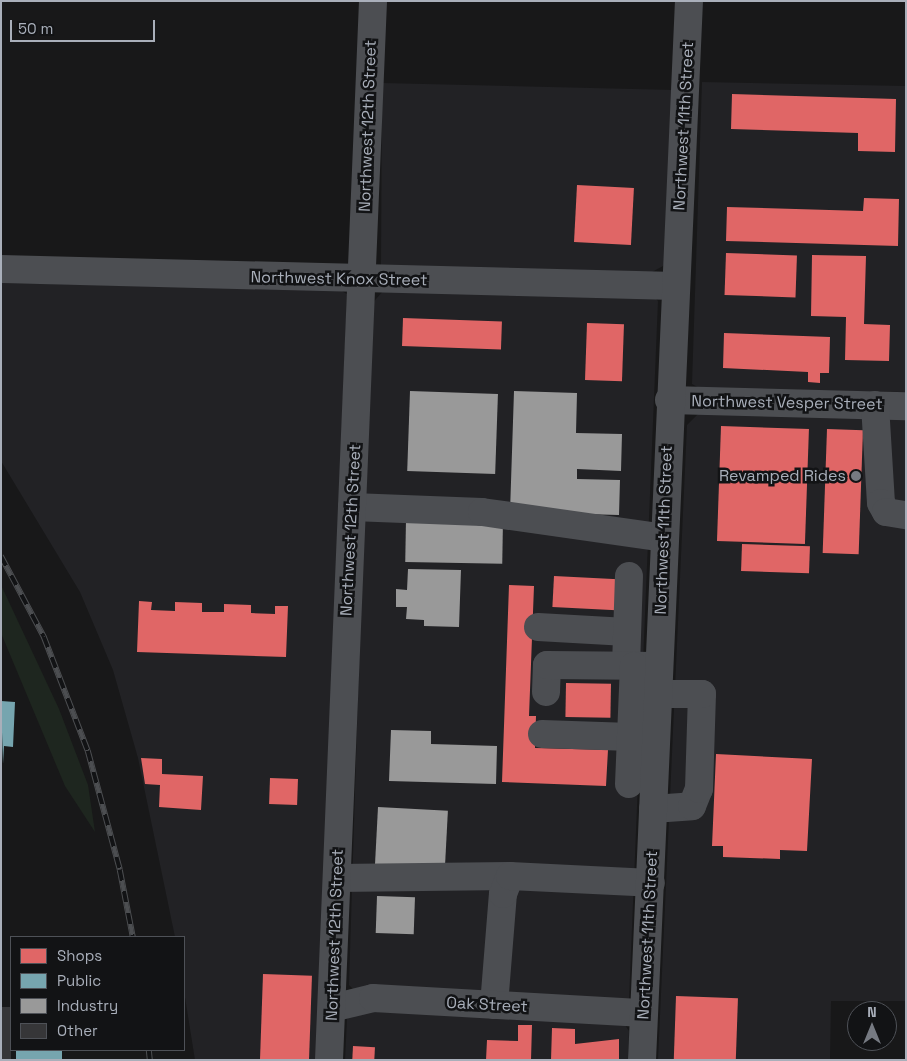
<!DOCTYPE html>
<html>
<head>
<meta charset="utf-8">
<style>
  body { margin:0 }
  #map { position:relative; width:907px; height:1061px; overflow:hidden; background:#181819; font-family:"Space Grotesk",sans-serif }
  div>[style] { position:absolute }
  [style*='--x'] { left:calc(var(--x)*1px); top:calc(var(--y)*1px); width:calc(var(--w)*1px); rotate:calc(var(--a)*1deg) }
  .built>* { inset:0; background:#222225 }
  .green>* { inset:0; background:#1e261f }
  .shops>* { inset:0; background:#e06666; transform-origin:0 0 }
  .public>* { inset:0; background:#76a5af; transform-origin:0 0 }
  .industry>* { inset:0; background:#999; transform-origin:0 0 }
  .building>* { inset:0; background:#363638; transform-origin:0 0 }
  .minor>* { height:28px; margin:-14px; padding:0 14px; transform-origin:14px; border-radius:14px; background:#4c4e52 }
  .rail>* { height:5.5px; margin-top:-2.75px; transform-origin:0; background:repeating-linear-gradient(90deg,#121315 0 11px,#4c4e51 0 22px); box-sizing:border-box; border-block:1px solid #4c4e51 }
  .dots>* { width:14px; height:14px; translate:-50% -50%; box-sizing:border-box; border:2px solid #121315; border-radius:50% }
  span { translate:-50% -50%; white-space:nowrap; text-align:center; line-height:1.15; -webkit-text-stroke:5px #121315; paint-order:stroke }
  .street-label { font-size:16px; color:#a9afba }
  .poi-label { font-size:16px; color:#a9afba }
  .right { translate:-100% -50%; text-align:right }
  .frame { position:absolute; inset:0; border:2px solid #a9afba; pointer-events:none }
  .legend { position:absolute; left:10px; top:936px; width:175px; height:115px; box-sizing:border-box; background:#121315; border:1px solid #4e5157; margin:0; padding:6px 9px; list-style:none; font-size:15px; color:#a9afba }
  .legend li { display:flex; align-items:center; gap:10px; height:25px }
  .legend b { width:25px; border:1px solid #4e5157 }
  .north { position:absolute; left:847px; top:1001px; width:50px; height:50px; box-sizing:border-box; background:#121315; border:1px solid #4e5157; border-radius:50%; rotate:0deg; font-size:14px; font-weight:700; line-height:20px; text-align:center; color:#a9afba }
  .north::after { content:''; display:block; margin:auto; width:18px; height:22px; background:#767a82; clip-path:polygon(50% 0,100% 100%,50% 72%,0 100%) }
  .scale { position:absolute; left:10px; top:20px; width:145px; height:22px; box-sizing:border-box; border:2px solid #a9afba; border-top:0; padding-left:6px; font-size:15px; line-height:18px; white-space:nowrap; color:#a9afba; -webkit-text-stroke:4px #121315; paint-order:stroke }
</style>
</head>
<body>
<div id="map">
  <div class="built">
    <i style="clip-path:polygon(702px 82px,906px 86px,906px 392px,699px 388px,692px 384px)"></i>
    <i style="clip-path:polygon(382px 83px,675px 90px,670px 254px,663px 266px,652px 272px,381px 266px)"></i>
    <i style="clip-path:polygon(1px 283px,340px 290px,347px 294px,317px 1060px,195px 1060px,184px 991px,184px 937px,175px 937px,138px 758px,113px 670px,80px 592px,1px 461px)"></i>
    <i style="clip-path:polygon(383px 291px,654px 297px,658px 301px,629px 1000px,356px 992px,349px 985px,370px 306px)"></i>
    <i style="clip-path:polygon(699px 413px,906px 419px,906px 1001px,831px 1001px,830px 1060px,658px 1060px,687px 425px)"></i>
    <i style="clip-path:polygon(354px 1011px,623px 1022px,629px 1031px,628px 1060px,345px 1060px,347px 1019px)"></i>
  </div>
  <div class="green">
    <i style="clip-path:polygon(1px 585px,59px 709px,88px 785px,95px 832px,65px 786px,1px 633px)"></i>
  </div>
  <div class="shops">
    <i style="clip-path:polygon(732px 94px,896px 99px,895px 152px,858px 151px,858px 133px,731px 129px)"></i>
    <i style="left:577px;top:185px;width:57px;height:57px;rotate:3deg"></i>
    <i style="clip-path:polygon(864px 198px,899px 199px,898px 246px,726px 241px,727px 207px,863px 211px)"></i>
    <i style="left:726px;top:253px;width:71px;height:42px;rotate:2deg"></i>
    <i style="clip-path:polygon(812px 255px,866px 256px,864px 324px,890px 325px,889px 361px,845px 360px,846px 317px,811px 316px)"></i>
    <i style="left:403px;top:318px;width:99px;height:28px;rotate:2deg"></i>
    <i style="left:587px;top:323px;width:37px;height:57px;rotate:2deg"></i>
    <i style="clip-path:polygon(724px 333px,830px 337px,829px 373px,820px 373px,820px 383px,808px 382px,808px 372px,723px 368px)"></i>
    <i style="left:721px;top:426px;width:88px;height:115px;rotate:2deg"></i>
    <i style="left:827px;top:429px;width:36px;height:124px;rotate:2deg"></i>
    <i style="left:742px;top:544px;width:68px;height:27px;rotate:2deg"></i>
    <i style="left:554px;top:576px;width:64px;height:31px;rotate:3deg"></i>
    <i style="clip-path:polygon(509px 585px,534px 586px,529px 716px,536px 716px,535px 748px,608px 750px,606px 786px,502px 782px)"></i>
    <i style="clip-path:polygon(139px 601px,152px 602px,151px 610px,175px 611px,175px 602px,202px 603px,202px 612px,224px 612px,224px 604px,251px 605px,251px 613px,275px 614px,275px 606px,288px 606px,286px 657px,137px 652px)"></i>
    <i style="left:566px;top:683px;width:45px;height:34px;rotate:1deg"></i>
    <i style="clip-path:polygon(716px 754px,812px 759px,807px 851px,780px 850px,780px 859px,723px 857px,723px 846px,712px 846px)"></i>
    <i style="clip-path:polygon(141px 758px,162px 759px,162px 774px,203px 776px,201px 810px,159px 807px,160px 785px,145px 784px)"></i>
    <i style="left:270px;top:778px;width:28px;height:26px;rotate:2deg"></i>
    <i style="left:263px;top:974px;width:49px;height:86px;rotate:2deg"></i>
    <i style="left:676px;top:996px;width:62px;height:64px;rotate:2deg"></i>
    <i style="clip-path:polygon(518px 1025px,532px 1025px,531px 1060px,486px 1060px,487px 1040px,518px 1041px)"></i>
    <i style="clip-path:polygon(552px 1028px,575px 1029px,575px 1044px,619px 1039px,619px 1060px,551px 1060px)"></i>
    <i style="left:353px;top:1046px;width:22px;height:14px;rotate:3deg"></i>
  </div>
  <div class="public">
    <i style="clip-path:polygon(1px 701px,15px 702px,13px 747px,4px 746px,3px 764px)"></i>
    <i style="left:16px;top:1050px;width:46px;height:10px"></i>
  </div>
  <div class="industry">
    <i style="left:410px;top:391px;width:88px;height:80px;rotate:2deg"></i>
    <i style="clip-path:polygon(514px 391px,577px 393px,576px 433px,622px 434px,621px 471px,577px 469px,577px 479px,620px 480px,619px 515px,510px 512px)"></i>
    <i style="left:406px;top:519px;width:97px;height:43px;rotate:1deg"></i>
    <i style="clip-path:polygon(408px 569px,461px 570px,459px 627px,424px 626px,424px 620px,406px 619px,407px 607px,396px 607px,396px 589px,407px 590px)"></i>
    <i style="clip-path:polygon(391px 730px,431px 731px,431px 744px,497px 746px,496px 784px,389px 781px)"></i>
    <i style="left:378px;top:807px;width:70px;height:59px;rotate:3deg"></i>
    <i style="left:377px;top:896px;width:38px;height:37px;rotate:2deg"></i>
  </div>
  <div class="building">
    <i style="left:1px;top:1007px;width:10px;height:53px"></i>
  </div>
  <div class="minor">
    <i style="--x:1;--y:269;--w:675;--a:1.44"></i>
    <i style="--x:669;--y:400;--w:237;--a:1.5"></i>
    <i style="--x:875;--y:405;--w:98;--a:86.5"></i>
    <i style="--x:881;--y:503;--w:10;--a:61"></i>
    <i style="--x:886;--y:512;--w:20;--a:9"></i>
    <i style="--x:352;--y:507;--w:130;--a:2.2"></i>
    <i style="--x:482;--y:512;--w:184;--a:8.1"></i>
    <i style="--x:538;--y:627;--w:89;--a:3.2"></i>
    <i style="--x:626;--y:666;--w:90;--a:-88.1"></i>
    <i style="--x:546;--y:692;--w:27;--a:-88"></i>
    <i style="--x:547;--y:665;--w:112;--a:0.5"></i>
    <i style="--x:542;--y:734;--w:89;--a:1.9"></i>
    <i style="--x:629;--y:784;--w:118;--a:-87.6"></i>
    <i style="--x:653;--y:809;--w:39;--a:-4"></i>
    <i style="--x:692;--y:806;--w:18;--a:-68"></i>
    <i style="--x:699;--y:789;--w:95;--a:-88.2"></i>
    <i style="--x:702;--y:694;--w:44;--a:180"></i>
    <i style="--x:337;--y:878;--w:173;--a:-0.7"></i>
    <i style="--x:494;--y:1005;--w:111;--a:-85.4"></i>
    <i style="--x:503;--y:894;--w:19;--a:-69"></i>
    <i style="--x:510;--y:876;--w:141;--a:2.8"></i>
    <i style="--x:332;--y:1008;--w:42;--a:-13.7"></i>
    <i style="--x:373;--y:998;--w:271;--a:3.2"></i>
    <i style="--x:329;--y:1060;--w:1060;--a:-87.62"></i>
    <i style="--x:642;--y:1060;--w:1060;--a:-87.46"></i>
  </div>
  <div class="rail">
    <i style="--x:1;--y:556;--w:92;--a:62"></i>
    <i style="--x:44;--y:637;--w:122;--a:68.9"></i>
    <i style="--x:88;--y:751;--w:123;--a:74.9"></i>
    <i style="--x:120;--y:870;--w:68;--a:79"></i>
    <i style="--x:149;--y:1050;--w:10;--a:84"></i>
  </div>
  <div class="dots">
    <i style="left:856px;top:476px;background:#767a82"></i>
  </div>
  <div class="street-label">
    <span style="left:368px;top:126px;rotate:-88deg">Northwest 12th Street</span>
    <span style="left:684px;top:126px;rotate:-87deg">Northwest 11th Street</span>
    <span style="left:339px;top:279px;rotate:1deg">Northwest Knox Street</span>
    <span style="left:787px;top:403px;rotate:1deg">Northwest Vesper Street</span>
    <span style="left:351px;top:530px;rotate:-87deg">Northwest 12th Street</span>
    <span style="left:664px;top:530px;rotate:-88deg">Northwest 11th Street</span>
    <span style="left:335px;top:935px;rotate:-88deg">Northwest 12th Street</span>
    <span style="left:648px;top:935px;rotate:-87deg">Northwest 11th Street</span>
    <span style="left:487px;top:1005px;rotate:3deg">Oak Street</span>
  </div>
  <div class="poi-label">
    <span class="right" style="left:846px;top:476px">Revamped Rides</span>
  </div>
  <div class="frame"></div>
  <ul class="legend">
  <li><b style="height:14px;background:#e06666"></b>Shops</li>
  <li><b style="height:14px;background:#76a5af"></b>Public</li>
  <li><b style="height:14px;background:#999"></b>Industry</li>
  <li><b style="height:14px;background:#363638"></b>Other</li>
  </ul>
  <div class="north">N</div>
  <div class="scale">50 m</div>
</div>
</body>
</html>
